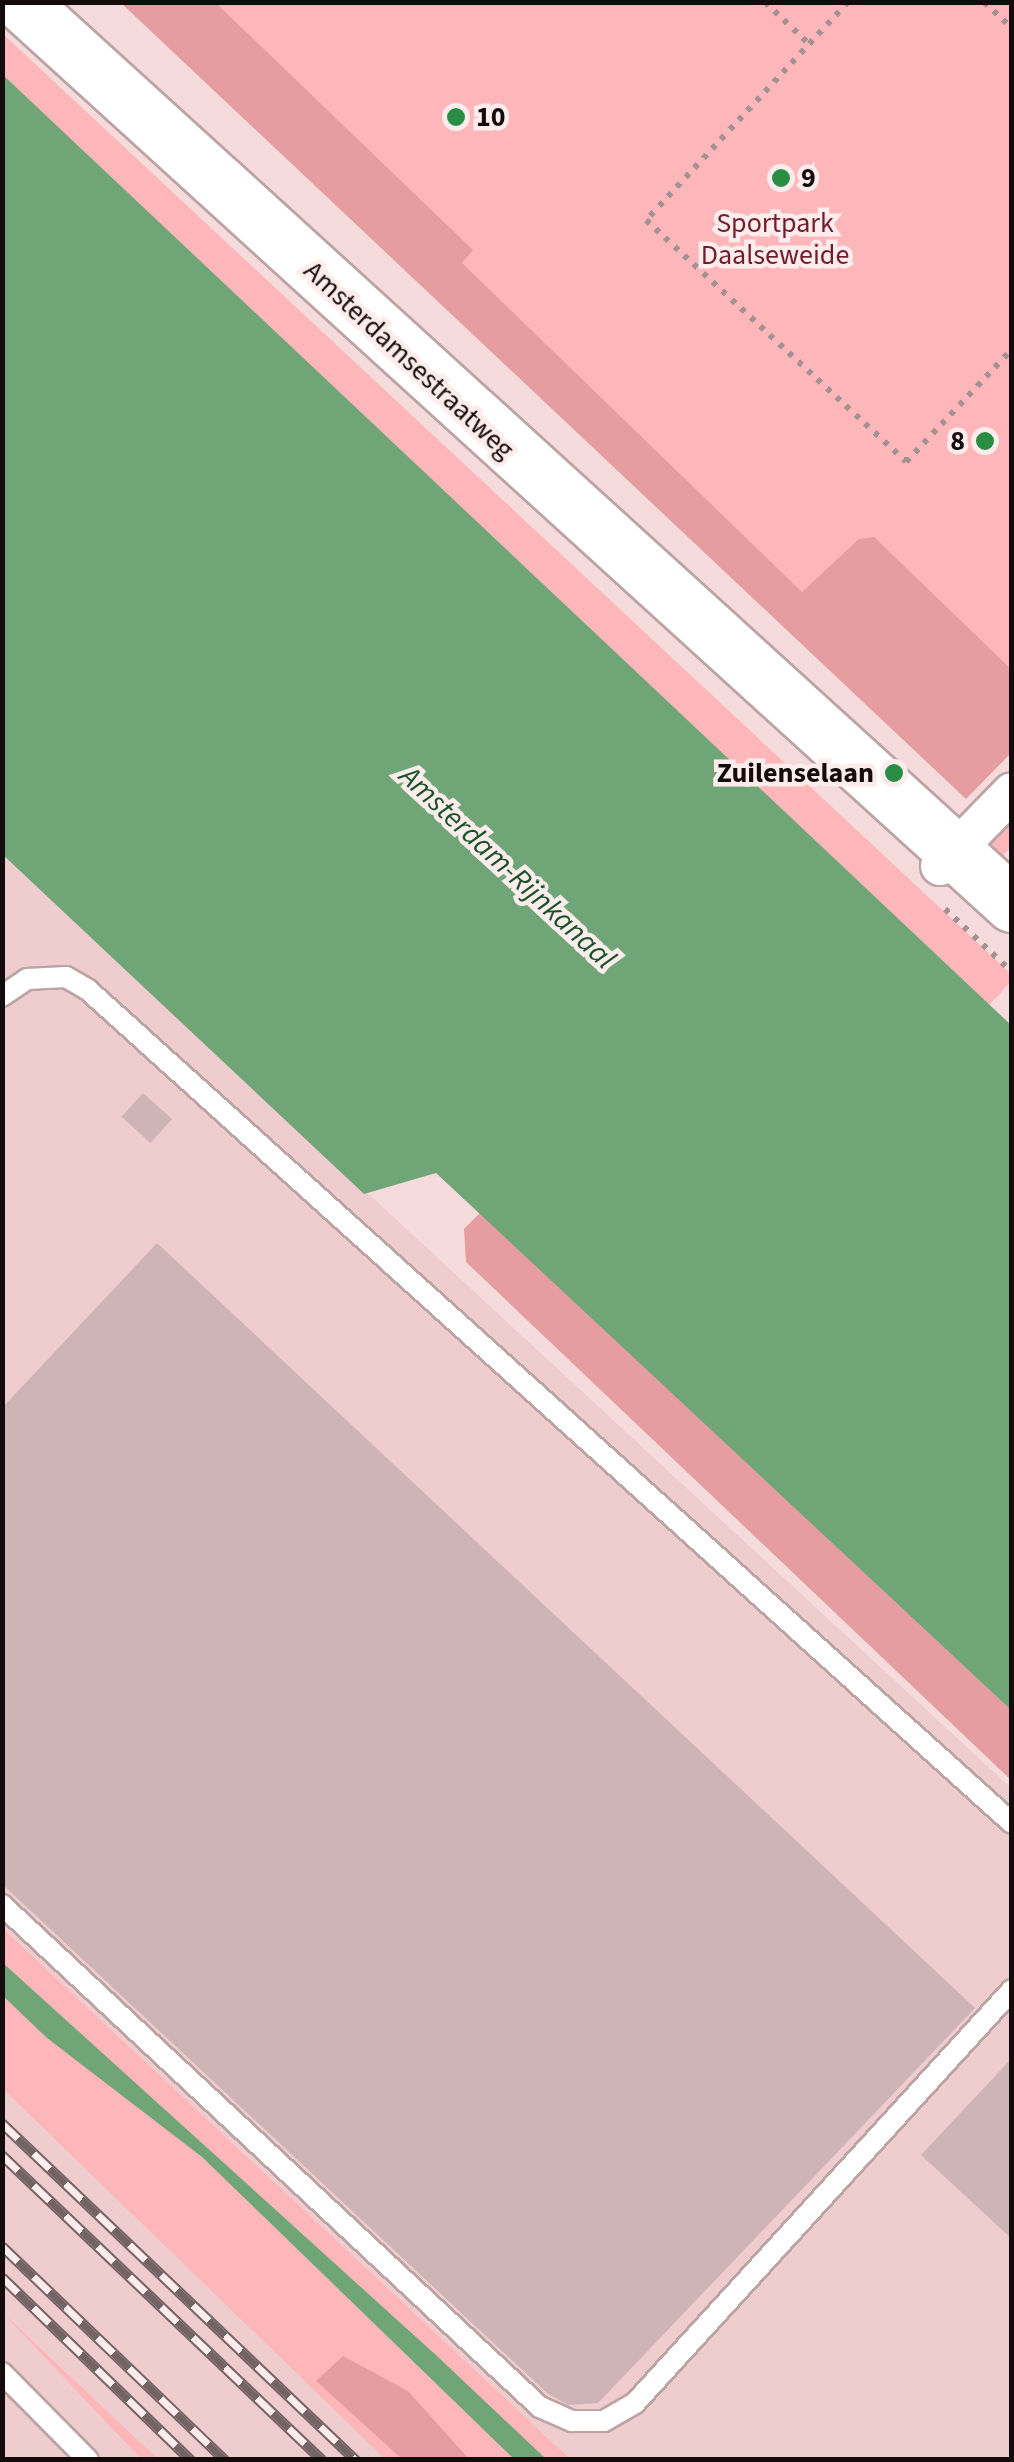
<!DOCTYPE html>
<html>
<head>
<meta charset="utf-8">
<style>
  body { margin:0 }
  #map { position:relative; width:1014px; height:2462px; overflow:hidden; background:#f6dbdc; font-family:"Source Sans 3",sans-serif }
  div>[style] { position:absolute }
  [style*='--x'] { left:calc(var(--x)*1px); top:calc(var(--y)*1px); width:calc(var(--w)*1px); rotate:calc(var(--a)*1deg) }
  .built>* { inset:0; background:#efccce }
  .green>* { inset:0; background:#fdb7ba; transform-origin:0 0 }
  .forest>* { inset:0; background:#e69da1 }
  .water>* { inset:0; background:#70a577 }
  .building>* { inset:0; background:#ceb4b5; transform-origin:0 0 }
  .path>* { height:6px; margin-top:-3px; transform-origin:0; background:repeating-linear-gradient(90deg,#a69192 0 5px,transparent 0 13px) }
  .roads { filter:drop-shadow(2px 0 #bca3a4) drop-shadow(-2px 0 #bca3a4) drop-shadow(0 2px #bca3a4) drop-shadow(0 -2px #bca3a4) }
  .service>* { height:20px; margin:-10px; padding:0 10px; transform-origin:10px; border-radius:10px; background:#fff }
  .minor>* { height:38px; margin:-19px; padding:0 19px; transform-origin:19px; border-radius:19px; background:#fff }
  .secondary>* { height:55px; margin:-27.5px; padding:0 27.5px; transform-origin:27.5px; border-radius:27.5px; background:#fff }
  .rail>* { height:11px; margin-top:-5.5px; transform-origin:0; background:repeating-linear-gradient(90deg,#fcecec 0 22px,#746364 0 44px); box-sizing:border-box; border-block:2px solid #746364 }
  .dots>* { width:28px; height:28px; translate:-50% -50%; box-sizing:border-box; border:5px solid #fcecec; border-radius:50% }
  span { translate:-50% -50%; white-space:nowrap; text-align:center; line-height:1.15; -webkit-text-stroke:9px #fcecec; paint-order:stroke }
  .poi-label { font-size:28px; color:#140b0c; font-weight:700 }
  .left { translate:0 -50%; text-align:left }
  .right { translate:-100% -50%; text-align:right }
  .park-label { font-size:28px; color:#711d2b }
  .street-label { font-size:28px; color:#140b0c }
  .water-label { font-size:30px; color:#195226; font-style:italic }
  .frame { position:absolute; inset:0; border:5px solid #140b0c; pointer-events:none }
</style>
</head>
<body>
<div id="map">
  <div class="built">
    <i style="clip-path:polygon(2px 855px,1011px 1788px,1011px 2459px,3px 2459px)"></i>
  </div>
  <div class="green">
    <i style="clip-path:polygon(176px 3px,1011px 3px,1011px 726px,977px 761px)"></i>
    <i style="left:2px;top:33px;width:1385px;height:42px;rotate:43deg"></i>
    <i style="clip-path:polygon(1011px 801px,1011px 847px,989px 871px,987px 842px)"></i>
    <i style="clip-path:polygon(2px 1928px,570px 2459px,546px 2459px,116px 2071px,3px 1963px)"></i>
    <i style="clip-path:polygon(2px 1996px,202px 2157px,514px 2459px,385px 2459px,3px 2089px)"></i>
    <i style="clip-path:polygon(3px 2313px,128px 2431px,158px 2459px,141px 2459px)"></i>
  </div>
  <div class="forest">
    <i style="clip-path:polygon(121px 3px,216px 3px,473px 250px,462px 263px,802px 592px,859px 539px,874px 537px,1011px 669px,1011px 753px,966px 799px)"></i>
    <i style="clip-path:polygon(480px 1213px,1011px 1710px,1011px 1780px,466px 1262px,464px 1229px)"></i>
    <i style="clip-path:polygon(343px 2356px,408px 2391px,469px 2459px,402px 2459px,316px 2381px)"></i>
  </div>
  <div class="water">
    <i style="clip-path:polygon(3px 75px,1011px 1025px,1011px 1710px,436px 1173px,364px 1194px,3px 855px)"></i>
    <i style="clip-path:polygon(3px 1963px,437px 2356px,546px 2459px,514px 2459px,202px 2157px,47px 2038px,3px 1996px)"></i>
  </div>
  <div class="building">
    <i style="left:143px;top:1093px;width:39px;height:32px;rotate:42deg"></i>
    <i style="clip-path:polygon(157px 1243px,975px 2008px,598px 2403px,568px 2405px,547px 2393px,2px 1884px,2px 1408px)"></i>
    <i style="clip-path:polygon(1012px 2058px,1012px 2239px,921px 2155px)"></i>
  </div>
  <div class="path">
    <i style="--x:765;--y:2;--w:61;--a:43.7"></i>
    <i style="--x:848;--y:2;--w:297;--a:132.8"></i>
    <i style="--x:646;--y:220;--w:355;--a:42.9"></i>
    <i style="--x:906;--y:462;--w:155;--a:-46.8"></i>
    <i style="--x:984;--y:2;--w:38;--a:43"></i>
    <i style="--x:945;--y:909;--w:92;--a:43.2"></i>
  </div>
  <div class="roads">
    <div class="service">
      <i style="--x:2;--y:996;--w:30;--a:-34"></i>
      <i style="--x:27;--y:979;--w:39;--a:-3"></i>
      <i style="--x:66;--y:977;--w:24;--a:30"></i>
      <i style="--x:87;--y:989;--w:1245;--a:42.04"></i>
      <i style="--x:2;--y:1905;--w:736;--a:43.02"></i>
      <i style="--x:540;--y:2407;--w:35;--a:24"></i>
      <i style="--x:572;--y:2421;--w:32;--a:0"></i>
      <i style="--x:604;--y:2421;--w:36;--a:-30"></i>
      <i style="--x:635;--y:2403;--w:559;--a:-47.61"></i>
      <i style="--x:2;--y:2373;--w:122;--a:45.3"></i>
    </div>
    <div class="minor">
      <i style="--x:940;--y:866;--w:103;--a:-45.8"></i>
    </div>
    <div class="secondary">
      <i style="--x:20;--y:2;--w:1341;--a:42.28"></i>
    </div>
  </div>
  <div class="rail">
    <i style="--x:2;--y:2123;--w:489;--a:43.6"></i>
    <i style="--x:2;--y:2155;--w:442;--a:43.6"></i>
    <i style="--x:2;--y:2246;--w:309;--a:43.8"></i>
    <i style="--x:2;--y:2277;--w:263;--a:44.1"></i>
  </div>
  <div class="dots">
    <i style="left:456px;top:117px;background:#298d43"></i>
    <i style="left:781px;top:178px;background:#298d43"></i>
    <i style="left:985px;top:441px;background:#298d43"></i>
    <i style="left:894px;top:773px;background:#298d43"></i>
  </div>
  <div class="poi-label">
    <span class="left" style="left:476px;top:117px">10</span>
    <span class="left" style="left:801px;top:178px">9</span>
    <span class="right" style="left:965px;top:441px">8</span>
    <span class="right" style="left:874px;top:773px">Zuilenselaan</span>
  </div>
  <div class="park-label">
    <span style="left:775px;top:239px">Sportpark<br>Daalseweide</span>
  </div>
  <div class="street-label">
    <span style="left:409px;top:360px;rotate:43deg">Amsterdamsestraatweg</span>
  </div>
  <div class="water-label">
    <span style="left:507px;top:868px;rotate:43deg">Amsterdam-Rijnkanaal</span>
  </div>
  <div class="frame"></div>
</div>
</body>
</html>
